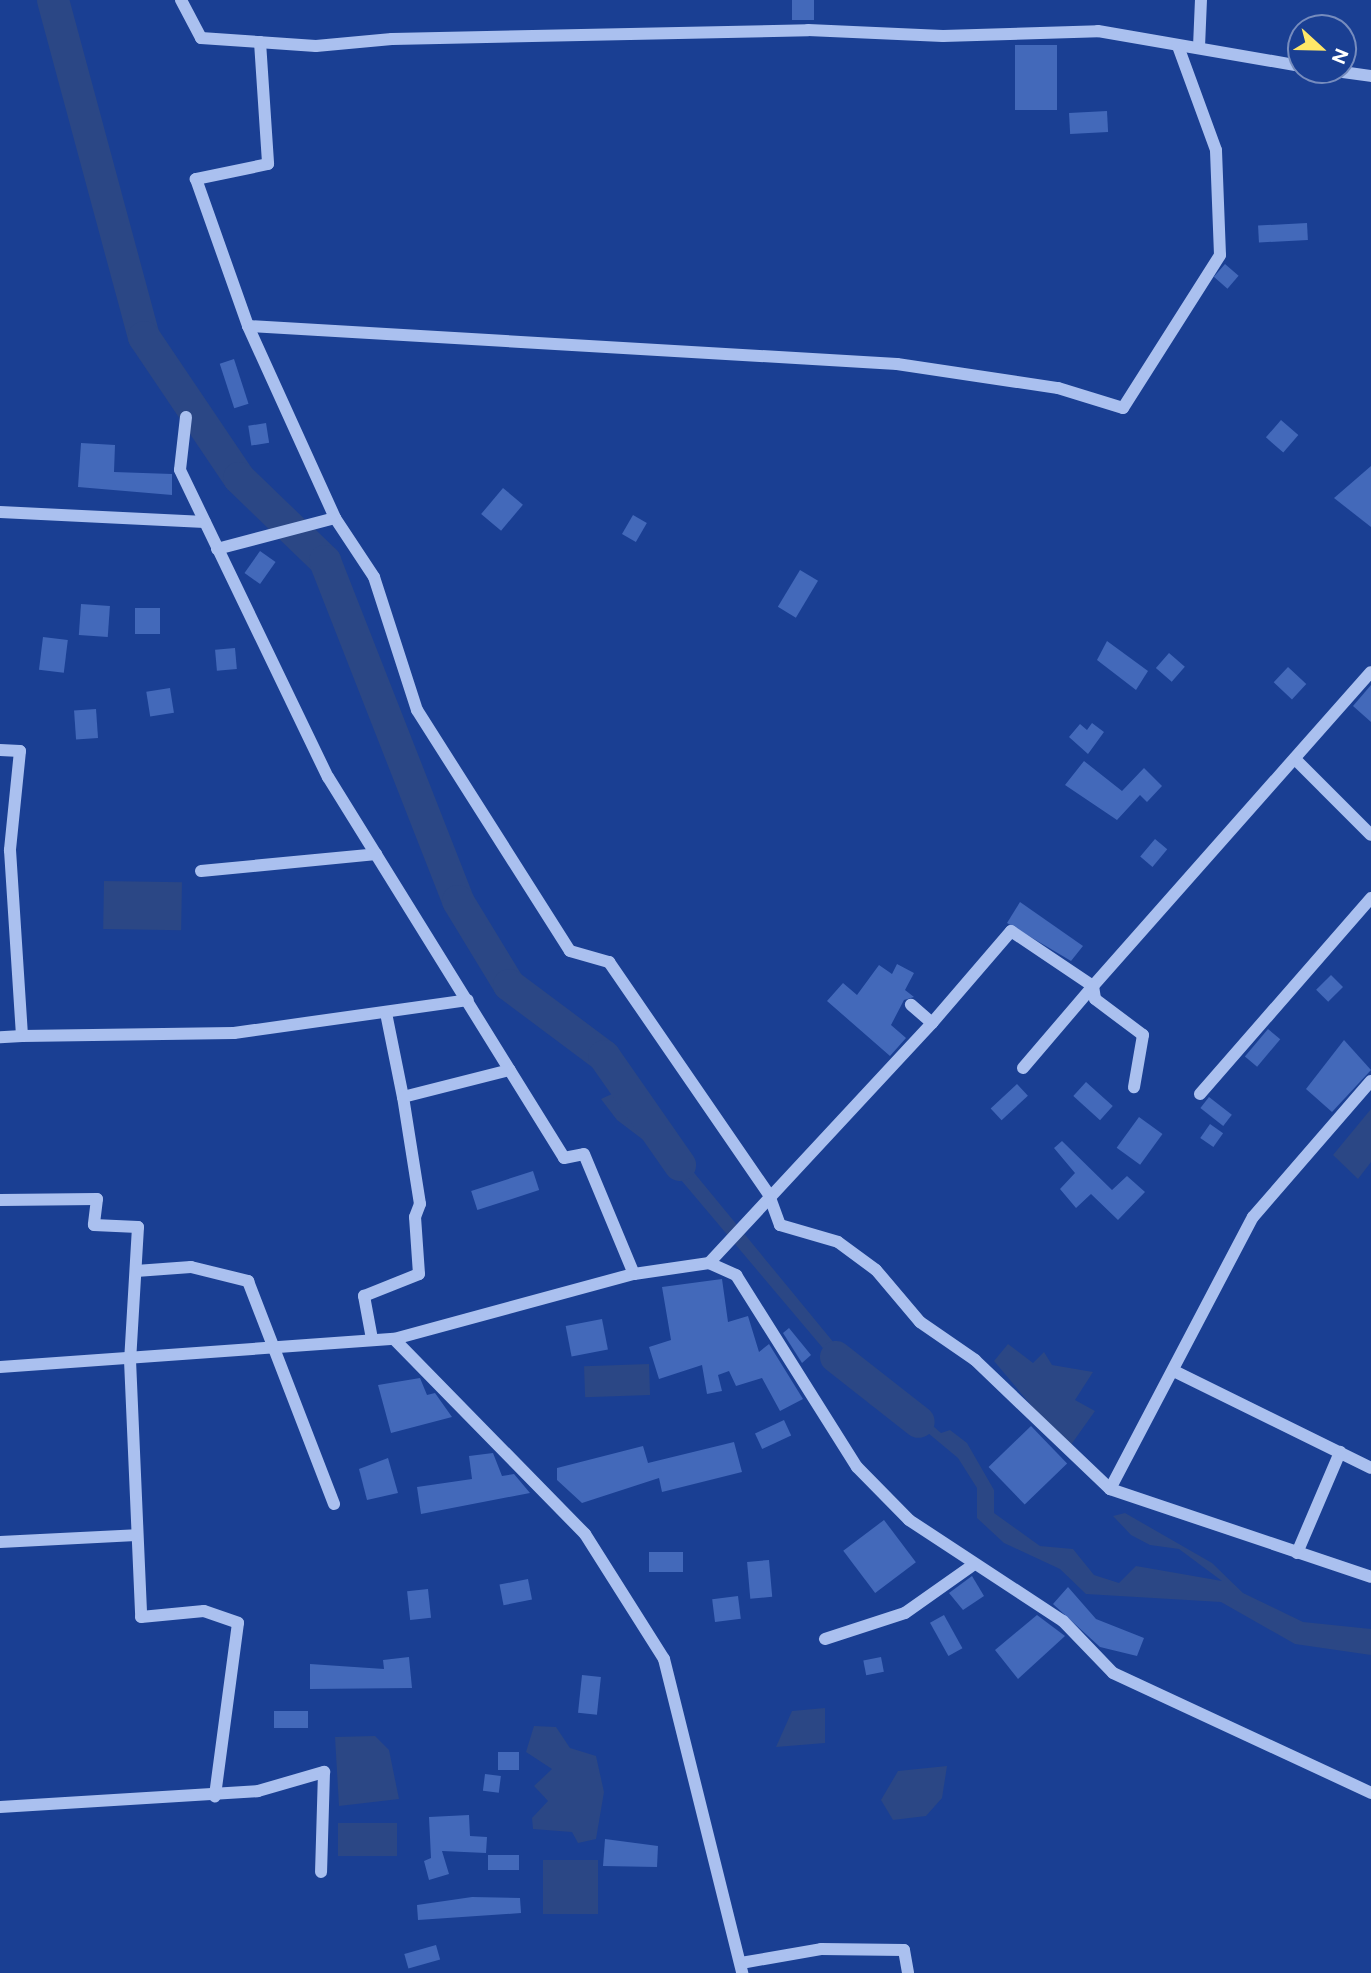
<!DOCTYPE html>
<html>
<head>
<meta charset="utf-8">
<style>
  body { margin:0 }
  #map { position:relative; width:1371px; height:1973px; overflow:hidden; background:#1a3f93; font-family:Figtree,sans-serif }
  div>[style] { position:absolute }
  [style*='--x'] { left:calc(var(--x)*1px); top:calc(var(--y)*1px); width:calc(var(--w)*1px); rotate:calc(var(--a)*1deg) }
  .water>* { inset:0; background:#2b4785; transform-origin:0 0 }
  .river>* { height:32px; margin:-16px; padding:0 16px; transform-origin:16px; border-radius:16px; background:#2b4785 }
  .building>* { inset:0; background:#4369ba; transform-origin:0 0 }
  .minor>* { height:12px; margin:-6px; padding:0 6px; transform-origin:6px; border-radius:6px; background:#aac0ef }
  span { translate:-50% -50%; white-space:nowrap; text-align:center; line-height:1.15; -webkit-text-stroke:7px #1a3f93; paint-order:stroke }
  .north { position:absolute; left:1287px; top:14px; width:70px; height:70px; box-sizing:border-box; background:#1a3f93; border:2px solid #768cbe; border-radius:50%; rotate:112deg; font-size:19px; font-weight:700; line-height:28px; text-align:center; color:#fff }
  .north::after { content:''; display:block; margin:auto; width:24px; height:32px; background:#ffe768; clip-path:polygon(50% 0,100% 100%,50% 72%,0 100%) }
</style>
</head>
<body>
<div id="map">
  <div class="water">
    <i style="left:104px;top:881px;width:78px;height:48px;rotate:1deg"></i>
    <i style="clip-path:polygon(614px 1093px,625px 1111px,663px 1135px,876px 1394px,909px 1405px,941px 1433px,950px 1430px,967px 1443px,994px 1490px,994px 1513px,1040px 1546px,1073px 1549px,1094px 1575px,1119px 1583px,1136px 1566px,1222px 1581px,1179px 1549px,1150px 1545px,1131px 1535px,1113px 1516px,1125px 1513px,1212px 1563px,1243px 1593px,1303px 1622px,1371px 1629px,1371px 1655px,1295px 1644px,1221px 1602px,1086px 1594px,1060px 1569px,1004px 1543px,977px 1518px,977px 1488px,958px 1458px,922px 1428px,871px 1405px,654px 1148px,617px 1120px,601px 1099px)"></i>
    <i style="clip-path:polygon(1371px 1109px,1371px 1162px,1358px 1179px,1333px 1155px)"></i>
    <i style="clip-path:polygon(1008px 1344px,1033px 1363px,1044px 1352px,1052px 1365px,1093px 1372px,1075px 1400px,1095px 1411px,1068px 1449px,994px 1361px)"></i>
    <i style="left:649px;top:1364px;width:31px;height:65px;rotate:88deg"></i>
    <i style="clip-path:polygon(825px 1708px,825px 1743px,776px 1747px,792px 1711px)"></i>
    <i style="clip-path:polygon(534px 1726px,556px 1727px,570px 1748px,596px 1756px,604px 1792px,596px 1839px,578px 1843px,572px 1832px,533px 1829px,532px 1818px,548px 1801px,534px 1786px,552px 1769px,526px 1752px)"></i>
    <i style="clip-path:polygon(375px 1736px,389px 1750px,399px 1799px,339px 1806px,335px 1737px)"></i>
    <i style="clip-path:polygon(947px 1766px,942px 1798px,926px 1816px,893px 1820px,881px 1800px,898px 1771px)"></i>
    <i style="left:397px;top:1823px;width:33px;height:59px;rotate:90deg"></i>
    <i style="left:543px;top:1860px;width:55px;height:54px"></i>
  </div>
  <div class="river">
    <i style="--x:53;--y:0;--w:349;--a:74.9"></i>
    <i style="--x:144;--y:337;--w:170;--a:56"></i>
    <i style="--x:239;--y:478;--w:120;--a:44"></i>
    <i style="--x:325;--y:561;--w:365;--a:68.6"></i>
    <i style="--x:458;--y:901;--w:98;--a:58.7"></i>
    <i style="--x:509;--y:985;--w:119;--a:36.8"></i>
    <i style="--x:604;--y:1056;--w:133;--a:55.1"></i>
    <i style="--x:836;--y:1357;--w:105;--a:38.1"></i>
  </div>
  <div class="building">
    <i style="left:792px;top:0;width:22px;height:20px"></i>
    <i style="left:1015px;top:45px;width:42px;height:65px"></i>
    <i style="left:1107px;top:111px;width:21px;height:38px;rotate:87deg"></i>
    <i style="left:1307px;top:223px;width:17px;height:49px;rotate:87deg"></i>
    <i style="left:1225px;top:264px;width:18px;height:17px;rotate:41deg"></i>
    <i style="left:234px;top:359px;width:47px;height:15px;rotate:72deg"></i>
    <i style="left:1281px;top:420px;width:23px;height:23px;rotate:41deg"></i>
    <i style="left:266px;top:423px;width:20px;height:18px;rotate:81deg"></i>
    <i style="clip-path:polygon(81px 443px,115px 445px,114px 472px,172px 474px,172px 495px,78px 487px)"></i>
    <i style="clip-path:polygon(1371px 466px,1371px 527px,1334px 498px)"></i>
    <i style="left:503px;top:488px;width:26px;height:34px;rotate:40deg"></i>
    <i style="left:633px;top:515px;width:16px;height:22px;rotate:30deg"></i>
    <i style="left:260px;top:551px;width:19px;height:27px;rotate:35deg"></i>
    <i style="left:800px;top:570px;width:21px;height:43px;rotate:31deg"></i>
    <i style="left:81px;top:604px;width:29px;height:31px;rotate:4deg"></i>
    <i style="left:135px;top:608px;width:25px;height:26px"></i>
    <i style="left:43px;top:637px;width:25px;height:33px;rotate:7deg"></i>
    <i style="clip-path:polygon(1107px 641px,1148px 671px,1136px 690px,1097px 660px)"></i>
    <i style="left:235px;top:648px;width:21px;height:20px;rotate:85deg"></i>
    <i style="left:1169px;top:653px;width:21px;height:20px;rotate:41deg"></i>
    <i style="left:1288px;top:667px;width:25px;height:21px;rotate:43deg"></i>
    <i style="clip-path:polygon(1371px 685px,1371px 722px,1353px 706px)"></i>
    <i style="left:170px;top:688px;width:25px;height:24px;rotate:81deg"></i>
    <i style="left:96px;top:709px;width:29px;height:22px;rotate:86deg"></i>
    <i style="clip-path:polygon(1092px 723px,1104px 732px,1088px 754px,1069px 737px,1080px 724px,1087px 730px)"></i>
    <i style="clip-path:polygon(1084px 761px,1122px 791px,1144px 768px,1162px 786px,1147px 802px,1140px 795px,1117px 820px,1065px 785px)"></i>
    <i style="left:1155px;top:839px;width:16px;height:23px;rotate:40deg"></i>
    <i style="clip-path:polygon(1020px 902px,1083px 946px,1071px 961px,1007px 923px)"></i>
    <i style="clip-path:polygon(897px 964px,914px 973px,905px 990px,914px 997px,904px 1000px,891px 1025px,906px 1038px,890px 1056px,827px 1001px,843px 983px,857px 995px,879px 965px,892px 974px)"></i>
    <i style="left:1331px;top:975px;width:17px;height:21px;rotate:45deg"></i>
    <i style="left:1268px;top:1029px;width:16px;height:36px;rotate:40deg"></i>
    <i style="clip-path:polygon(1344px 1040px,1371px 1070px,1332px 1112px,1306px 1089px)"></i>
    <i style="left:1086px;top:1082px;width:36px;height:19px;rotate:42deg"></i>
    <i style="left:1017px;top:1084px;width:16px;height:36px;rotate:47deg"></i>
    <i style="left:1209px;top:1097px;width:29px;height:14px;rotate:38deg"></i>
    <i style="left:1139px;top:1117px;width:29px;height:38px;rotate:36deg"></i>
    <i style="left:1210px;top:1124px;width:16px;height:17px;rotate:35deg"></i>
    <i style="clip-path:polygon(1062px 1141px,1112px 1190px,1127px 1176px,1145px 1192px,1118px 1220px,1091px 1194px,1076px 1208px,1060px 1189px,1075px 1173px,1054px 1148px)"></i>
    <i style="left:533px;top:1171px;width:20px;height:65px;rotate:72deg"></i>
    <i style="clip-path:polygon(722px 1279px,728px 1322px,748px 1316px,759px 1352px,769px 1344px,803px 1399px,780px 1411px,762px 1378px,736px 1386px,729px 1371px,718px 1375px,722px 1391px,707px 1394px,702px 1365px,659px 1379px,649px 1347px,671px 1340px,662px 1287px)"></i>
    <i style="left:602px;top:1319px;width:31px;height:37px;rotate:79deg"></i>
    <i style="clip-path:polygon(789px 1328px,811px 1355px,802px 1363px,783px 1333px)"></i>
    <i style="clip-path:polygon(420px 1378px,427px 1395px,435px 1393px,452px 1417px,391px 1433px,378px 1385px)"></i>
    <i style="left:784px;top:1420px;width:17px;height:32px;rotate:65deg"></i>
    <i style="left:1031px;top:1426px;width:52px;height:59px;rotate:46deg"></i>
    <i style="clip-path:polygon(734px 1442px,742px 1472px,662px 1492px,659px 1478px,582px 1503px,557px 1480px,557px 1468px,643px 1446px,648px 1463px)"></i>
    <i style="clip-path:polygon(493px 1453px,502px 1476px,514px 1474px,530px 1493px,421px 1514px,417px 1487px,472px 1479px,469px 1456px)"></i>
    <i style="clip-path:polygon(388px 1458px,398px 1493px,367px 1500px,359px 1469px)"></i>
    <i style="left:884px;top:1520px;width:53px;height:51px;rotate:53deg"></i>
    <i style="left:649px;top:1552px;width:34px;height:20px"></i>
    <i style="left:769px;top:1560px;width:37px;height:22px;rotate:85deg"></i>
    <i style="clip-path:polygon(972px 1576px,984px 1596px,963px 1610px,949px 1593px)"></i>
    <i style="left:528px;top:1579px;width:21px;height:29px;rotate:79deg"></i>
    <i style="clip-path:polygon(1068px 1587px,1096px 1619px,1144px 1638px,1137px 1656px,1100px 1647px,1053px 1604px)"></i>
    <i style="left:428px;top:1589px;width:29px;height:21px;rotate:84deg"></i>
    <i style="left:738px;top:1596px;width:23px;height:26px;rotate:83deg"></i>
    <i style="left:944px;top:1615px;width:38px;height:16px;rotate:61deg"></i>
    <i style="clip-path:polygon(1037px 1615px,1065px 1636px,1018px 1679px,995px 1650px)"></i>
    <i style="clip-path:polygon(409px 1657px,412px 1688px,310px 1689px,310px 1664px,384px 1669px,383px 1660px)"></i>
    <i style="left:881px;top:1657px;width:15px;height:18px;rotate:79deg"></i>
    <i style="left:582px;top:1675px;width:19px;height:38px;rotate:6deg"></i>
    <i style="left:274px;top:1711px;width:34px;height:17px"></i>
    <i style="left:498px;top:1752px;width:21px;height:18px"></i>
    <i style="left:485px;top:1774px;width:16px;height:17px;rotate:7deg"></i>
    <i style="clip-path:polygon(469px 1815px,470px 1836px,487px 1837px,486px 1853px,442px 1851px,449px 1874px,429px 1880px,424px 1861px,431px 1858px,429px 1817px)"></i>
    <i style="clip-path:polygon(605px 1839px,658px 1846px,657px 1867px,603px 1866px)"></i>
    <i style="left:519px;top:1855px;width:15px;height:31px;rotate:90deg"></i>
    <i style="clip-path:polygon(472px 1897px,520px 1898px,521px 1913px,418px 1920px,417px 1905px)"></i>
    <i style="left:436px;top:1945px;width:15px;height:33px;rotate:74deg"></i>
  </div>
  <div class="minor">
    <i style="--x:181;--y:0;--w:43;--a:62.2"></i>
    <i style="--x:201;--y:38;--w:115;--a:4"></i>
    <i style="--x:316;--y:46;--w:76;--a:-5.3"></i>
    <i style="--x:392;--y:39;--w:416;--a:-1.2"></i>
    <i style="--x:808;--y:30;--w:135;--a:2.5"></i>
    <i style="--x:943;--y:36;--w:155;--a:-1.8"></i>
    <i style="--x:1098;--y:31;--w:206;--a:9.8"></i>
    <i style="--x:260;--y:42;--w:122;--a:86.2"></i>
    <i style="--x:268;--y:164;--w:74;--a:168.2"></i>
    <i style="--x:196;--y:179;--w:156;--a:70.5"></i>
    <i style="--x:248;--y:326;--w:211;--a:65.6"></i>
    <i style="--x:335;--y:518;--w:71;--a:56.5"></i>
    <i style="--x:374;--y:577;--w:140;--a:72.1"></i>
    <i style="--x:417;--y:710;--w:285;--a:57.6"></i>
    <i style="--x:570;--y:951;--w:41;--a:15.8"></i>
    <i style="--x:609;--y:962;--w:283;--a:55.5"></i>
    <i style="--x:769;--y:1195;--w:32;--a:70"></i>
    <i style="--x:780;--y:1225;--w:60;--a:16.3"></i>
    <i style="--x:838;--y:1242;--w:47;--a:36.4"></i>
    <i style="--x:876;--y:1270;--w:68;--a:49.8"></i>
    <i style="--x:920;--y:1322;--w:67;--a:34.6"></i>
    <i style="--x:975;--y:1360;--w:187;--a:43.7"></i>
    <i style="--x:1110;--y:1489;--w:275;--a:18.6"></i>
    <i style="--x:1199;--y:47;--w:47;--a:-87.6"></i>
    <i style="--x:1328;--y:70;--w:43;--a:7.9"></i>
    <i style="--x:248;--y:326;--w:650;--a:3.35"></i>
    <i style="--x:897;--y:364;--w:163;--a:8.5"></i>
    <i style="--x:1058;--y:388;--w:68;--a:17.1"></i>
    <i style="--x:1123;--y:408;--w:181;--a:-57.6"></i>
    <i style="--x:1220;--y:255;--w:105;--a:-92.2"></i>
    <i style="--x:1216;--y:150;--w:111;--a:-110.1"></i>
    <i style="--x:186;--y:417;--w:53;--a:96.5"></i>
    <i style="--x:180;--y:470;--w:341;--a:64.3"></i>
    <i style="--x:328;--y:777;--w:448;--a:58.2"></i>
    <i style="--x:564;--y:1158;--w:20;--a:-11"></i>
    <i style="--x:584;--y:1154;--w:130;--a:67.4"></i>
    <i style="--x:0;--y:512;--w:205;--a:2.8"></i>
    <i style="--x:217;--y:549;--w:122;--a:-14.7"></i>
    <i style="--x:0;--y:750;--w:20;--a:3"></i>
    <i style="--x:20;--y:751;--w:100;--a:95.8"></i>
    <i style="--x:10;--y:850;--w:186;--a:86.3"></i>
    <i style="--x:22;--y:1036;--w:22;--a:177"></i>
    <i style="--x:1295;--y:759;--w:107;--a:45"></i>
    <i style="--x:201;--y:871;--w:176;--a:-5.5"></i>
    <i style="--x:386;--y:1013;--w:86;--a:78.6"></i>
    <i style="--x:403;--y:1097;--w:110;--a:-14.2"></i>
    <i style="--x:932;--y:1023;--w:121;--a:-49.3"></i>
    <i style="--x:1011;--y:931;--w:99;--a:33.9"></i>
    <i style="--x:1093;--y:986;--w:419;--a:-48.5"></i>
    <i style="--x:22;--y:1036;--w:212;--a:-0.8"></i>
    <i style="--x:234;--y:1033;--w:236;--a:-8"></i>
    <i style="--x:1023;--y:1068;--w:108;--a:-49.5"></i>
    <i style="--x:1093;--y:986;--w:13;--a:81"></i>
    <i style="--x:1095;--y:999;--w:60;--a:36.9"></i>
    <i style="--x:1143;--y:1035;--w:53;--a:99.8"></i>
    <i style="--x:1200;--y:1094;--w:260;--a:-48.9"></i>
    <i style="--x:0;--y:1200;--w:97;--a:-0.6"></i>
    <i style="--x:97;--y:1199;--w:26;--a:97"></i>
    <i style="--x:94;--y:1225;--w:44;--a:2.6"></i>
    <i style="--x:138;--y:1227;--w:133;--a:93.4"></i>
    <i style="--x:130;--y:1360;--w:257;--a:87.5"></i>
    <i style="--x:141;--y:1617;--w:63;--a:-5.4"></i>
    <i style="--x:204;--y:1611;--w:36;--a:19"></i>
    <i style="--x:238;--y:1623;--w:175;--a:97.6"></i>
    <i style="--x:709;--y:1263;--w:328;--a:-47.1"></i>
    <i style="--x:932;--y:1023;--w:28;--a:-139"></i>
    <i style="--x:136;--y:1271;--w:55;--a:-4.2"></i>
    <i style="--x:191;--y:1267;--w:59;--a:13.8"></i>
    <i style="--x:248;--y:1281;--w:239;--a:68.9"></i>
    <i style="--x:372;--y:1339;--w:44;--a:-100.5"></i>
    <i style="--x:364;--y:1296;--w:59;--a:-21.8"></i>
    <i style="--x:419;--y:1274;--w:57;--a:-94"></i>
    <i style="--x:415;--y:1217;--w:14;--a:-69"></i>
    <i style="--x:420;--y:1204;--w:108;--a:-99"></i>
    <i style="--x:394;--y:1339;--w:273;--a:45.6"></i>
    <i style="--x:585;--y:1534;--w:148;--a:57.7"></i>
    <i style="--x:664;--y:1659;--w:324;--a:76"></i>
    <i style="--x:0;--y:1367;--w:395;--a:-4.1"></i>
    <i style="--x:394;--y:1339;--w:249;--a:-15.2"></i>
    <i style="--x:634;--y:1274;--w:76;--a:-8.3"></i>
    <i style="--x:709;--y:1263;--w:30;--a:24"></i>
    <i style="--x:736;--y:1275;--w:227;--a:57.8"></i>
    <i style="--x:857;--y:1467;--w:74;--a:45.5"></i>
    <i style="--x:909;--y:1520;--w:184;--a:33.3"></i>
    <i style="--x:1063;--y:1621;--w:72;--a:46.1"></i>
    <i style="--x:1113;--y:1673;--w:285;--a:24.9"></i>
    <i style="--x:1176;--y:1372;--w:217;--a:26.2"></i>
    <i style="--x:1110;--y:1489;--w:307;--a:-62.3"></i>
    <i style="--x:1253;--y:1217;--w:180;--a:-49.1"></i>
    <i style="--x:0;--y:1542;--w:136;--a:-2.9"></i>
    <i style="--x:1297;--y:1553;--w:110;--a:-66.9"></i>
    <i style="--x:825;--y:1639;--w:84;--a:-18"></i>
    <i style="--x:905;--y:1613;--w:83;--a:-35.2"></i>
    <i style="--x:0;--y:1807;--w:258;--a:-3.5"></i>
    <i style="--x:258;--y:1791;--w:69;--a:-16.1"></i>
    <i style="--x:324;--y:1772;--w:100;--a:91.7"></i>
    <i style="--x:741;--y:1963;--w:81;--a:-9.9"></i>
    <i style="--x:821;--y:1949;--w:83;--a:0.7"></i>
    <i style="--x:904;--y:1950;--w:23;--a:80"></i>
  </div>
  <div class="north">N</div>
</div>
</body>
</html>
